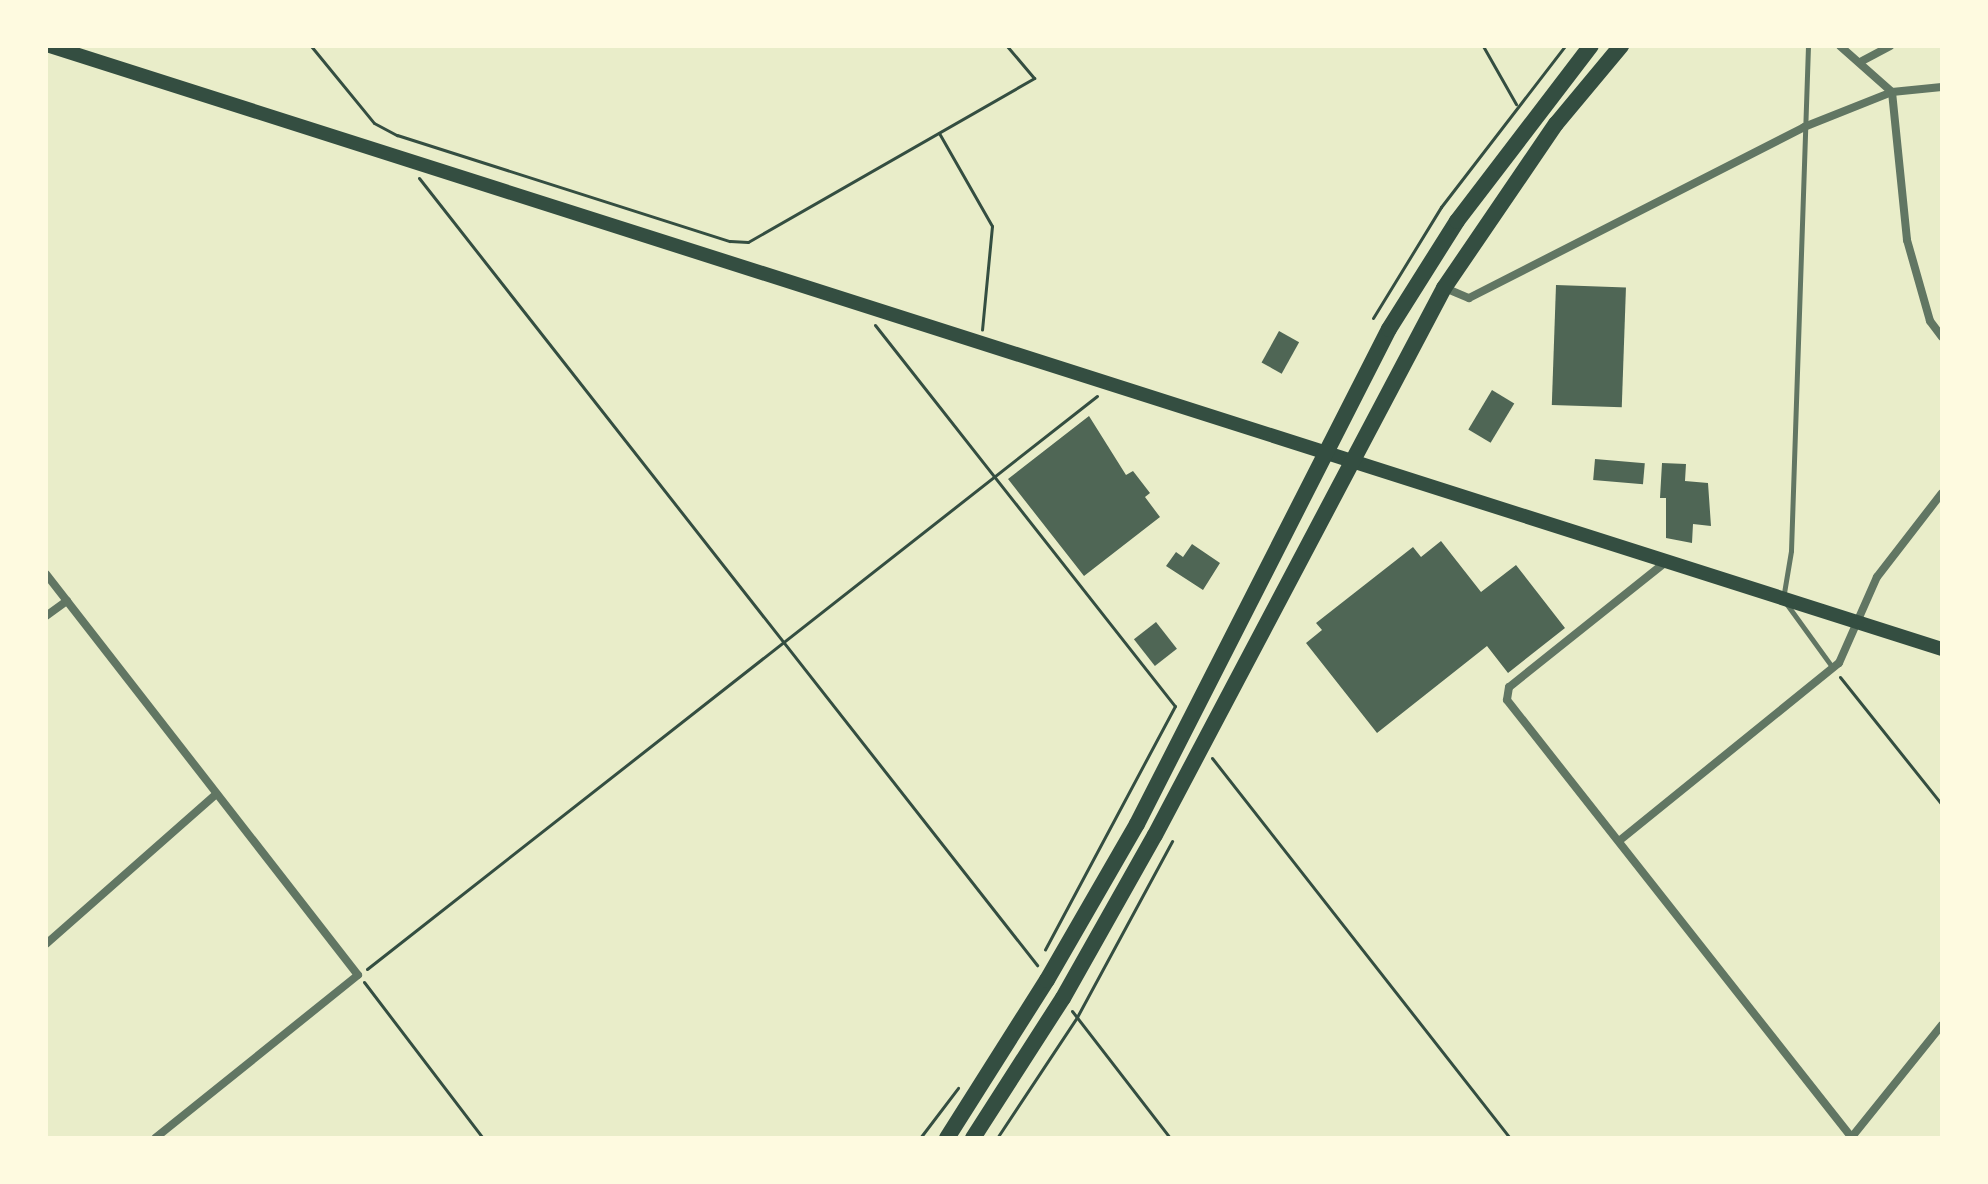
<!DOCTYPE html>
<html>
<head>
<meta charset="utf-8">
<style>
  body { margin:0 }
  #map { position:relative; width:1988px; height:1184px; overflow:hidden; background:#e9edc9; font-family:"Work Sans",sans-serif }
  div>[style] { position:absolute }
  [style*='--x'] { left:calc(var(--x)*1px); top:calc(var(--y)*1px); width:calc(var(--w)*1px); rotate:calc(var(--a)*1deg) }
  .building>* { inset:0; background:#4f6655; transform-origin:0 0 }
  .path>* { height:3px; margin:-1.5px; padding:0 1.5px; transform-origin:1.5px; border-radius:1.5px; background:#344e41 }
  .service>* { height:5px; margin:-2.5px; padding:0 2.5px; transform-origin:2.5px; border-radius:2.5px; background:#617663 }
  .minor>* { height:8px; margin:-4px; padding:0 4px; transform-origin:4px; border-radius:4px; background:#617663 }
  .secondary>* { height:14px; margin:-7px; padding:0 7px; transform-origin:7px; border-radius:7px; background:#344e41 }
  .trunk>* { height:16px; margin:-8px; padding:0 8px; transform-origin:8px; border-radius:8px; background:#344e41 }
  span { translate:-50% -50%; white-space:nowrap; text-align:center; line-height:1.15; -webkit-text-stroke:8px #fefae0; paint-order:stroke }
  .frame { position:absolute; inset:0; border:48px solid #fefae0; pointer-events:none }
</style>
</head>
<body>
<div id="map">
  <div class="building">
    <i style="left:1556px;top:285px;width:70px;height:120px;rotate:2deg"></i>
    <i style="left:1279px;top:331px;width:23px;height:36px;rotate:29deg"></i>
    <i style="left:1492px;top:390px;width:26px;height:46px;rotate:31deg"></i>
    <i style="clip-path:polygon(1089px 416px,1126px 475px,1133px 471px,1150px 493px,1145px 497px,1160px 517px,1084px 576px,1008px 479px)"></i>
    <i style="left:1595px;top:459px;width:50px;height:21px;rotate:5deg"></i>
    <i style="clip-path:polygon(1662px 463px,1686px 464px,1685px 481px,1708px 483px,1711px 526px,1693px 524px,1692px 543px,1666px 538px,1666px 498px,1660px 498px)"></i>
    <i style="clip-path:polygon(1441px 541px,1481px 592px,1516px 565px,1565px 628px,1508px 673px,1487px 646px,1377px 733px,1306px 643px,1322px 630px,1316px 623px,1413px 547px,1421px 557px)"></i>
    <i style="clip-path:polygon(1192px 544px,1220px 563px,1203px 590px,1166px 566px,1176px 552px,1183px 557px)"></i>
    <i style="left:1156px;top:622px;width:34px;height:28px;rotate:52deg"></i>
  </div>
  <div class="path">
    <i style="--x:311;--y:46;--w:99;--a:50.7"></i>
    <i style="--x:374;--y:123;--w:26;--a:28"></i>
    <i style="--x:397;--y:135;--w:349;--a:17.7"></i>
    <i style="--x:730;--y:241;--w:18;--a:3"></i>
    <i style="--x:748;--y:242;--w:330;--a:-29.8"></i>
    <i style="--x:1034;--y:78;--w:42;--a:-130.2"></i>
    <i style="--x:1483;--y:46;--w:67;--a:60.4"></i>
    <i style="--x:939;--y:133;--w:107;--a:60.3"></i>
    <i style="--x:992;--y:226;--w:104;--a:95.5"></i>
    <i style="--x:419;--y:178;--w:1001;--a:51.86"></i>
    <i style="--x:1373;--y:318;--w:130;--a:-58.5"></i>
    <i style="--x:1441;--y:207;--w:203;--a:-52.4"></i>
    <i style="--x:875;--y:325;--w:485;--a:51.8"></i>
    <i style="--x:1175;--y:706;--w:276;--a:118.1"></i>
    <i style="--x:1840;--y:677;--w:164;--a:51.4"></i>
    <i style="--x:1212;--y:758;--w:483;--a:51.9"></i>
    <i style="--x:367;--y:969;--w:928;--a:-38.13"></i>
    <i style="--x:364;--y:982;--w:196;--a:52.7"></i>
    <i style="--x:1072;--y:1011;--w:160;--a:52.3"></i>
    <i style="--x:920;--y:1138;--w:63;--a:-52.8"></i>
    <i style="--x:997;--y:1138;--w:145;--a:-56.5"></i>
    <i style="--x:1077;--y:1017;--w:200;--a:-61.6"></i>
  </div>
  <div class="service">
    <i style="--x:1808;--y:46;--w:505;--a:91.93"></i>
    <i style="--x:1791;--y:551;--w:49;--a:99.5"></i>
    <i style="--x:1783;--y:599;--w:85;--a:54.1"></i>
  </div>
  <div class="minor">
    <i style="--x:1840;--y:46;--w:69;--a:41.5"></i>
    <i style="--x:1892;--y:92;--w:50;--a:-5.7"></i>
    <i style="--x:1862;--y:61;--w:32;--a:-28"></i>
    <i style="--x:1445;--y:288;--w:26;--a:23"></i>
    <i style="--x:1469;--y:298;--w:376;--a:-27"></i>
    <i style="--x:1804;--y:127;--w:95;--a:-21.7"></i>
    <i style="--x:1892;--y:92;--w:149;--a:84.2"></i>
    <i style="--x:1907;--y:240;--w:84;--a:74.1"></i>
    <i style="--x:1930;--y:321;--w:20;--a:53"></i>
    <i style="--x:1667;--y:561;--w:202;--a:141.4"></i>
    <i style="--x:1509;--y:687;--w:13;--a:99"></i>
    <i style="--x:1507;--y:700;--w:558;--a:51.77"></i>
    <i style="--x:46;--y:574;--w:508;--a:52.12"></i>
    <i style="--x:358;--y:975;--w:260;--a:141.2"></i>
    <i style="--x:46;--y:616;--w:26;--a:-36"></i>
    <i style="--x:1619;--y:841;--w:283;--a:-39"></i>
    <i style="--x:1839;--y:663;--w:94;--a:-66.2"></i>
    <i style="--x:1877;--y:577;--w:106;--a:-52.3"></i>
    <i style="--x:46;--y:944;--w:227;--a:-41.4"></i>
    <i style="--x:1851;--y:1138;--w:145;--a:-51.2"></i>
  </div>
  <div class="secondary">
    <i style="--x:50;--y:46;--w:1986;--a:17.68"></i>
  </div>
  <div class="trunk">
    <i style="--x:947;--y:1138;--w:187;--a:-57.7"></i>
    <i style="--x:1047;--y:980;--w:180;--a:-60"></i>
    <i style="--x:1137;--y:824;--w:555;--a:-63.02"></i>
    <i style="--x:1389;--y:329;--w:128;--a:-57.8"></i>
    <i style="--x:1457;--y:221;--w:220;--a:-52.6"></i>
    <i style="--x:973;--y:1138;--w:166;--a:-57.3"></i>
    <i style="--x:1063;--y:998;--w:187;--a:-60.6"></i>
    <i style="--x:1155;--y:835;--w:619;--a:-62.15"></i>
    <i style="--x:1444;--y:288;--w:199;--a:-55.7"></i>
    <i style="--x:1556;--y:124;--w:102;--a:-50.2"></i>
  </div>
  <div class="frame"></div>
</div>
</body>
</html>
